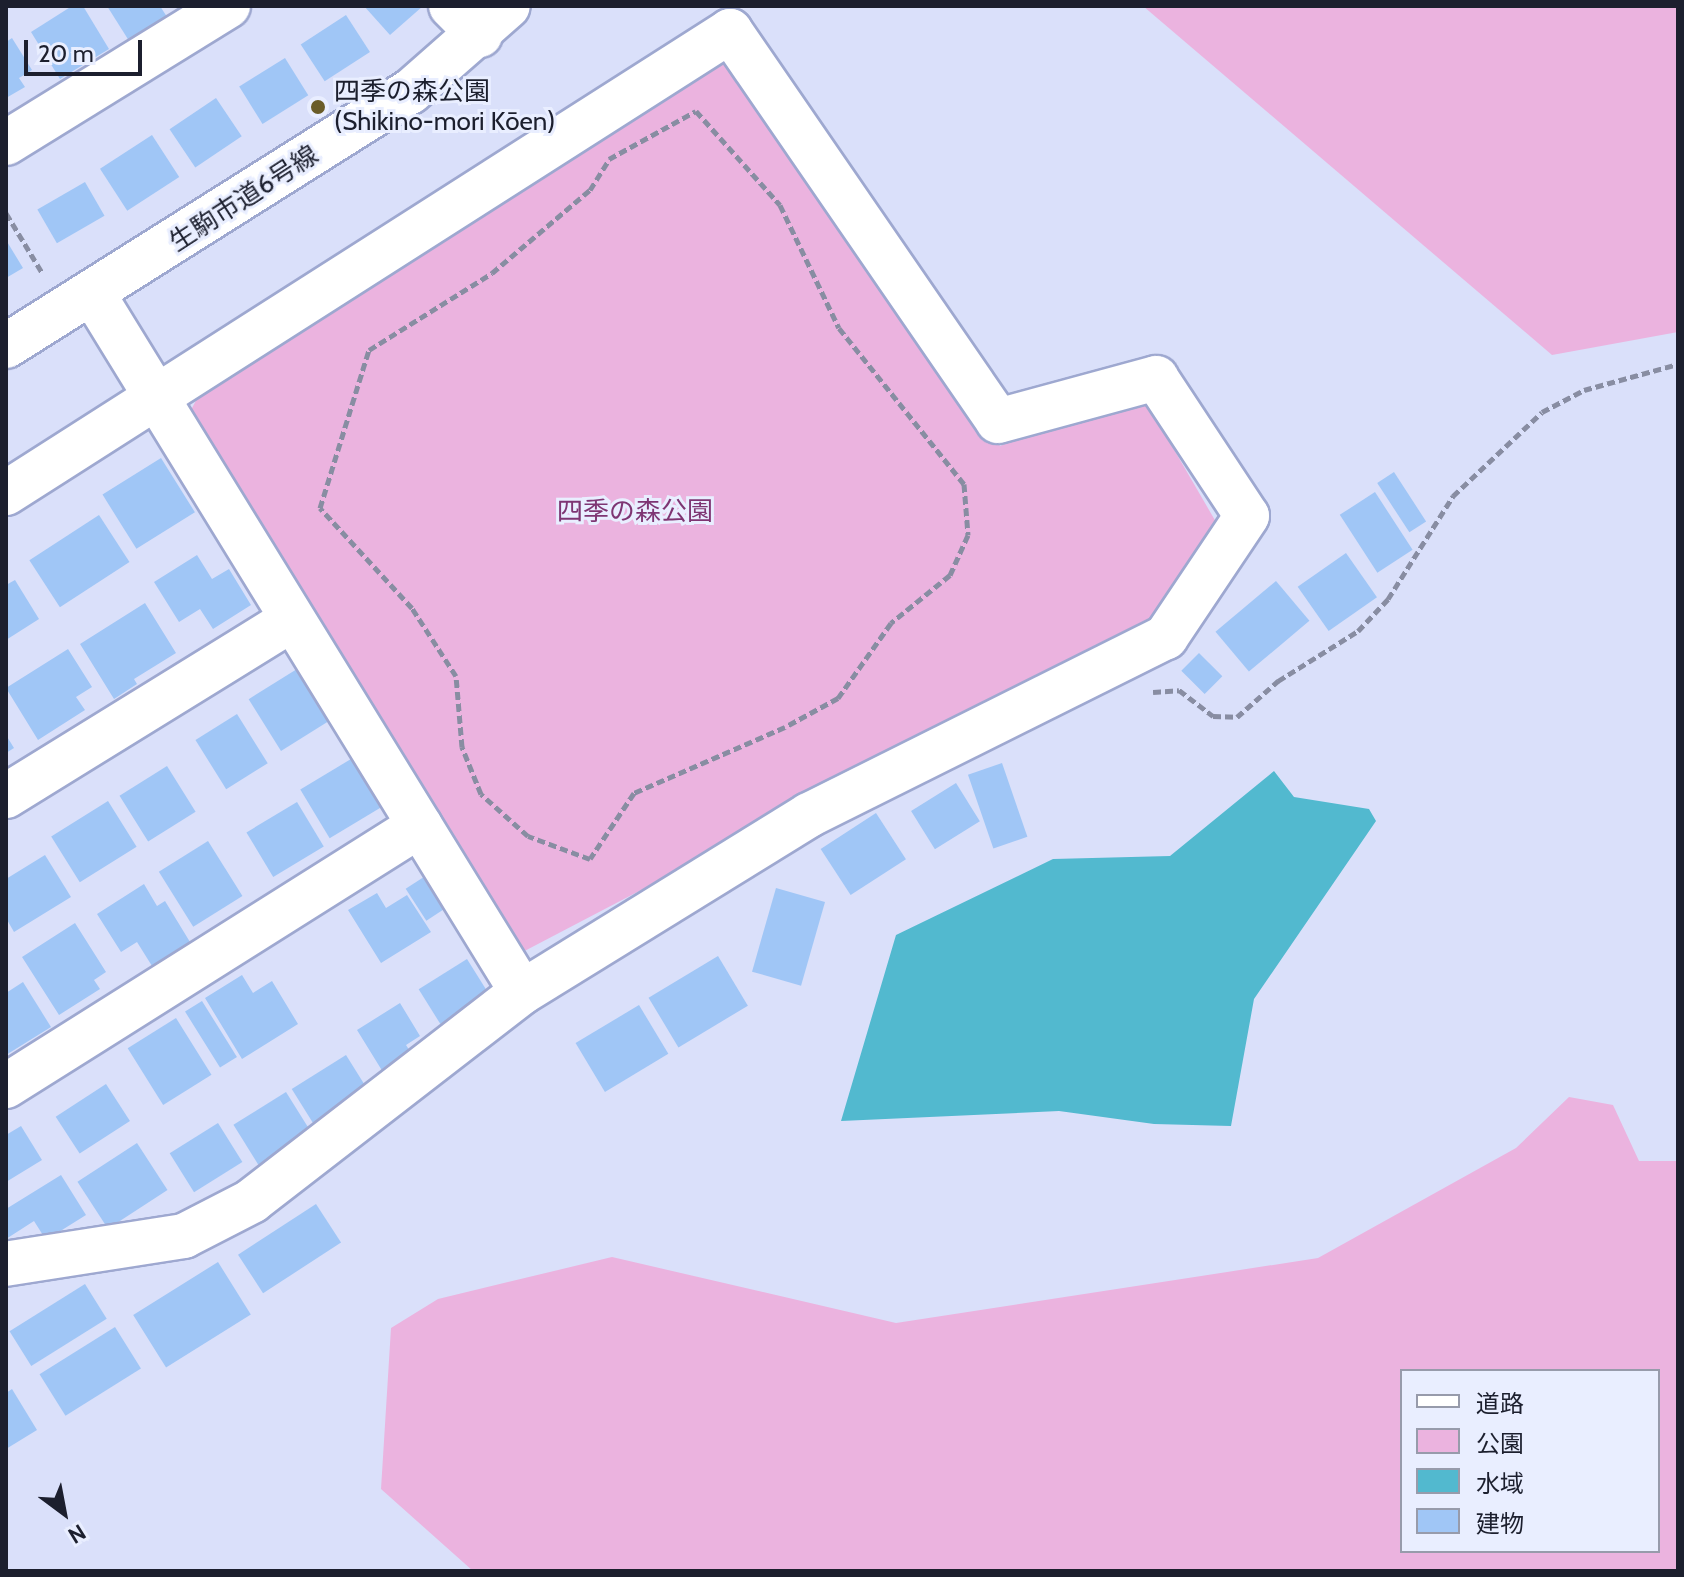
<!DOCTYPE html>
<html>
<head>
<meta charset="utf-8">
<style>
  body { margin:0 }
  #map { position:relative; width:1684px; height:1577px; overflow:hidden; background:#dae0fa; font-family:Cabin,"Noto Sans JP",sans-serif }
  div>[style] { position:absolute }
  [style*='--x'] { left:calc(var(--x)*1px); top:calc(var(--y)*1px); width:calc(var(--w)*1px); rotate:calc(var(--a)*1deg) }
  .green>* { inset:0; background:#ebb3df }
  .water>* { inset:0; background:#52b9cf }
  .building>* { inset:0; background:#a0c6f6; transform-origin:0 0 }
  .path>* { height:5px; margin-top:-2.5px; transform-origin:0; background:repeating-linear-gradient(90deg,#888da2 0 8px,transparent 0 12px) }
  .roads { filter:drop-shadow(2px 0 #9ea8d0) drop-shadow(-2px 0 #9ea8d0) drop-shadow(0 2px #9ea8d0) drop-shadow(0 -2px #9ea8d0) }
  .minor>* { height:44px; margin:-22px; padding:0 22px; transform-origin:22px; border-radius:22px; background:#fff }
  .dots>* { width:22px; height:22px; translate:-50% -50%; box-sizing:border-box; border:4px solid #e9eeff; border-radius:50% }
  span { translate:-50% -50%; white-space:nowrap; text-align:center; line-height:1.15; -webkit-text-stroke:6px #e9eeff; paint-order:stroke }
  .poi-label { font-size:26px; color:#1c1f2e }
  .left { translate:0 -50%; text-align:left }
  .street-label { font-size:26px; color:#1c1f2e }
  .park-label { font-size:26px; color:#7e3573 }
  .frame { position:absolute; inset:0; border:8px solid #1c1f2e; pointer-events:none }
  .legend { position:absolute; left:1400px; top:1369px; width:260px; height:184px; box-sizing:border-box; background:#e9eeff; border:2px solid #979bab; margin:0; padding:10px 14px; list-style:none; font-size:24px; color:#1c1f2e }
  .legend li { display:flex; align-items:center; gap:16px; height:40px }
  .legend b { width:40px; border:2px solid #979bab }
  .north { position:absolute; left:24px; top:1473px; width:80px; height:80px; -webkit-text-stroke:6px #e9eeff; paint-order:stroke; rotate:148deg; font-size:22px; font-weight:700; line-height:32px; text-align:center; color:#1c1f2e }
  .north::after { content:''; display:block; margin:auto; width:28px; height:36px; background:#1c1f2e; clip-path:polygon(50% 0,100% 100%,50% 72%,0 100%) }
  .scale { position:absolute; left:24px; top:40px; width:118px; height:36px; box-sizing:border-box; border:4px solid #1c1f2e; border-top:0; padding-left:10px; font-size:24px; line-height:28px; white-space:nowrap; color:#1c1f2e; -webkit-text-stroke:6px #e9eeff; paint-order:stroke }
</style>
</head>
<body>
<div id="map">
  <div class="green">
    <i style="clip-path:polygon(1143px 6px,1678px 6px,1678px 332px,1552px 355px)"></i>
    <i style="clip-path:polygon(728px 58px,1000px 446px,1126px 397px,1147px 403px,1216px 522px,1146px 626px,515px 956px,185px 421px,199px 395px)"></i>
    <i style="clip-path:polygon(evenodd,1569px 1097px,1613px 1105px,1639px 1161px,1678px 1161px,1678px 1571px,473px 1571px,381px 1489px,391px 1328px,438px 1299px,612px 1257px,896px 1323px,1318px 1258px,1516px 1148px,1569px 1097px,1402px 1371px,1658px 1371px,1658px 1551px,1402px 1551px,1402px 1371px)"></i>
  </div>
  <div class="water">
    <i style="clip-path:polygon(1274px 771px,1294px 797px,1369px 809px,1376px 821px,1254px 999px,1231px 1126px,1154px 1124px,1059px 1111px,841px 1121px,896px 935px,1053px 859px,1170px 856px)"></i>
  </div>
  <div class="building">
    <i style="clip-path:polygon(72px 6px,83px 6px,109px 49px,60px 79px,31px 32px)"></i>
    <i style="clip-path:polygon(107px 6px,160px 6px,169px 20px,131px 44px)"></i>
    <i style="clip-path:polygon(364px 6px,423px 6px,390px 35px)"></i>
    <i style="left:346px;top:15px;width:44px;height:54px;rotate:57deg"></i>
    <i style="clip-path:polygon(12px 38px,32px 70px,19px 78px,25px 87px,6px 98px,6px 42px)"></i>
    <i style="left:285px;top:58px;width:44px;height:54px;rotate:58deg"></i>
    <i style="left:216px;top:98px;width:46px;height:56px;rotate:56deg"></i>
    <i style="left:152px;top:135px;width:50px;height:62px;rotate:57deg"></i>
    <i style="left:85px;top:182px;width:39px;height:55px;rotate:60deg"></i>
    <i style="clip-path:polygon(6px 240px,23px 268px,6px 278px)"></i>
    <i style="left:161px;top:458px;width:64px;height:69px;rotate:58deg"></i>
    <i style="left:1394px;top:472px;width:59px;height:20px;rotate:57deg"></i>
    <i style="left:1375px;top:492px;width:69px;height:42px;rotate:57deg"></i>
    <i style="left:99px;top:515px;width:56px;height:83px;rotate:57deg"></i>
    <i style="left:1346px;top:553px;width:54px;height:59px;rotate:55deg"></i>
    <i style="clip-path:polygon(197px 555px,212px 579px,229px 569px,251px 605px,213px 629px,200px 609px,179px 622px,154px 582px)"></i>
    <i style="clip-path:polygon(15px 580px,39px 619px,6px 640px,6px 585px)"></i>
    <i style="left:1276px;top:581px;width:52px;height:79px;rotate:50deg"></i>
    <i style="clip-path:polygon(145px 603px,176px 653px,134px 679px,137px 684px,114px 699px,80px 644px)"></i>
    <i style="clip-path:polygon(68px 649px,92px 687px,76px 697px,85px 710px,38px 740px,6px 688px)"></i>
    <i style="left:1199px;top:653px;width:33px;height:25px;rotate:45deg"></i>
    <i style="left:297px;top:669px;width:61px;height:57px;rotate:58deg"></i>
    <i style="left:237px;top:714px;width:58px;height:49px;rotate:58deg"></i>
    <i style="clip-path:polygon(6px 735px,14px 748px,6px 753px)"></i>
    <i style="left:356px;top:756px;width:57px;height:65px;rotate:59deg"></i>
    <i style="left:1002px;top:763px;width:78px;height:36px;rotate:71deg"></i>
    <i style="left:167px;top:766px;width:54px;height:56px;rotate:58deg"></i>
    <i style="left:956px;top:783px;width:45px;height:53px;rotate:58deg"></i>
    <i style="left:108px;top:801px;width:54px;height:67px;rotate:58deg"></i>
    <i style="left:297px;top:802px;width:52px;height:59px;rotate:59deg"></i>
    <i style="left:876px;top:813px;width:55px;height:66px;rotate:57deg"></i>
    <i style="left:208px;top:841px;width:65px;height:58px;rotate:58deg"></i>
    <i style="clip-path:polygon(45px 855px,71px 897px,14px 932px,6px 918px,6px 879px)"></i>
    <i style="left:430px;top:873px;width:38px;height:29px;rotate:57deg"></i>
    <i style="clip-path:polygon(144px 884px,157px 906px,165px 901px,190px 942px,152px 966px,137px 942px,121px 952px,97px 914px)"></i>
    <i style="left:776px;top:888px;width:51px;height:87px;rotate:16deg"></i>
    <i style="clip-path:polygon(377px 893px,386px 908px,407px 895px,431px 932px,381px 963px,348px 910px)"></i>
    <i style="clip-path:polygon(75px 923px,106px 972px,94px 980px,100px 989px,59px 1015px,22px 957px)"></i>
    <i style="left:718px;top:956px;width:58px;height:81px;rotate:59deg"></i>
    <i style="left:467px;top:959px;width:41px;height:57px;rotate:58deg"></i>
    <i style="clip-path:polygon(242px 975px,253px 993px,272px 981px,298px 1024px,242px 1059px,205px 998px)"></i>
    <i style="clip-path:polygon(23px 982px,51px 1027px,6px 1055px,6px 993px)"></i>
    <i style="left:202px;top:1001px;width:66px;height:20px;rotate:58deg"></i>
    <i style="clip-path:polygon(400px 1003px,420px 1036px,406px 1045px,415px 1059px,386px 1077px,357px 1030px)"></i>
    <i style="left:639px;top:1005px;width:57px;height:74px;rotate:59deg"></i>
    <i style="left:176px;top:1018px;width:67px;height:57px;rotate:58deg"></i>
    <i style="left:346px;top:1055px;width:46px;height:64px;rotate:58deg"></i>
    <i style="left:106px;top:1084px;width:44px;height:60px;rotate:57deg"></i>
    <i style="left:286px;top:1092px;width:49px;height:62px;rotate:58deg"></i>
    <i style="left:218px;top:1123px;width:46px;height:57px;rotate:58deg"></i>
    <i style="clip-path:polygon(21px 1126px,42px 1160px,6px 1182px,6px 1135px)"></i>
    <i style="left:137px;top:1143px;width:56px;height:71px;rotate:57deg"></i>
    <i style="clip-path:polygon(61px 1175px,86px 1215px,46px 1240px,34px 1221px,6px 1239px,6px 1209px)"></i>
    <i style="left:316px;top:1204px;width:46px;height:93px;rotate:57deg"></i>
    <i style="left:218px;top:1262px;width:62px;height:100px;rotate:58deg"></i>
    <i style="left:85px;top:1284px;width:41px;height:89px;rotate:58deg"></i>
    <i style="left:115px;top:1327px;width:49px;height:89px;rotate:58deg"></i>
    <i style="clip-path:polygon(12px 1389px,37px 1430px,6px 1449px,6px 1393px)"></i>
  </div>
  <div class="path">
    <i style="--x:696;--y:111;--w:126;--a:48.2"></i>
    <i style="--x:780;--y:205;--w:136;--a:64.4"></i>
    <i style="--x:839;--y:328;--w:200;--a:51.3"></i>
    <i style="--x:964;--y:484;--w:51;--a:85.5"></i>
    <i style="--x:968;--y:535;--w:44;--a:114.2"></i>
    <i style="--x:950;--y:575;--w:76;--a:140.9"></i>
    <i style="--x:891;--y:623;--w:92;--a:125.2"></i>
    <i style="--x:838;--y:698;--w:60;--a:151.3"></i>
    <i style="--x:785;--y:727;--w:165;--a:156.4"></i>
    <i style="--x:634;--y:793;--w:79;--a:123.7"></i>
    <i style="--x:590;--y:859;--w:66;--a:-159.6"></i>
    <i style="--x:528;--y:836;--w:63;--a:-138.2"></i>
    <i style="--x:481;--y:794;--w:51;--a:-112"></i>
    <i style="--x:462;--y:747;--w:71;--a:-94.8"></i>
    <i style="--x:456;--y:676;--w:81;--a:-122.9"></i>
    <i style="--x:412;--y:608;--w:136;--a:-132.6"></i>
    <i style="--x:320;--y:508;--w:165;--a:-72.8"></i>
    <i style="--x:369;--y:350;--w:145;--a:-32"></i>
    <i style="--x:492;--y:273;--w:128;--a:-40.3"></i>
    <i style="--x:590;--y:190;--w:36;--a:-58"></i>
    <i style="--x:609;--y:159;--w:99;--a:-28.9"></i>
    <i style="--x:6;--y:213;--w:71;--a:58.8"></i>
    <i style="--x:1153;--y:692;--w:26;--a:-4"></i>
    <i style="--x:1179;--y:690;--w:43;--a:37.4"></i>
    <i style="--x:1213;--y:716;--w:24;--a:2"></i>
    <i style="--x:1237;--y:717;--w:55;--a:-41.3"></i>
    <i style="--x:1278;--y:681;--w:94;--a:-32"></i>
    <i style="--x:1358;--y:631;--w:44;--a:-46.8"></i>
    <i style="--x:1388;--y:599;--w:122;--a:-57.7"></i>
    <i style="--x:1453;--y:496;--w:122;--a:-43.3"></i>
    <i style="--x:1542;--y:412;--w:47;--a:-27.6"></i>
    <i style="--x:1584;--y:390;--w:98;--a:-15.5"></i>
  </div>
  <div class="roads">
    <div class="minor">
      <i style="--x:451;--y:6;--w:41;--a:45"></i>
      <i style="--x:6;--y:143;--w:261;--a:-31.7"></i>
      <i style="--x:93;--y:294;--w:819;--a:58.42"></i>
      <i style="--x:6;--y:346;--w:477;--a:-32.2"></i>
      <i style="--x:410;--y:92;--w:130;--a:-41.3"></i>
      <i style="--x:6;--y:493;--w:859;--a:-32.54"></i>
      <i style="--x:730;--y:31;--w:473;--a:55.5"></i>
      <i style="--x:998;--y:421;--w:164;--a:-15.2"></i>
      <i style="--x:1156;--y:378;--w:165;--a:56.6"></i>
      <i style="--x:1247;--y:516;--w:146;--a:123.8"></i>
      <i style="--x:1166;--y:637;--w:399;--a:153.5"></i>
      <i style="--x:809;--y:815;--w:337;--a:148.3"></i>
      <i style="--x:522;--y:992;--w:341;--a:142.3"></i>
      <i style="--x:252;--y:1201;--w:76;--a:152.8"></i>
      <i style="--x:184;--y:1236;--w:180;--a:171.1"></i>
      <i style="--x:6;--y:796;--w:333;--a:-31.7"></i>
      <i style="--x:6;--y:1086;--w:489;--a:-32.2"></i>
    </div>
  </div>
  <div class="dots">
    <i style="left:318px;top:107px;background:#6a5c29"></i>
  </div>
  <div class="poi-label">
    <span class="left" style="left:334px;top:107px">四季の森公園<br>(Shikino-mori Kōen)</span>
  </div>
  <div class="street-label">
    <span style="left:244px;top:199px;rotate:-33deg">生駒市道6号線</span>
  </div>
  <div class="park-label">
    <span style="left:635px;top:512px">四季の森公園</span>
  </div>
  <div class="frame"></div>
  <ul class="legend">
  <li><b style="height:10px;background:#fff"></b>道路</li>
  <li><b style="height:22px;background:#ebb3df"></b>公園</li>
  <li><b style="height:22px;background:#52b9cf"></b>水域</li>
  <li><b style="height:22px;background:#a0c6f6"></b>建物</li>
  </ul>
  <div class="north">N</div>
  <div class="scale">20 m</div>
</div>
</body>
</html>
